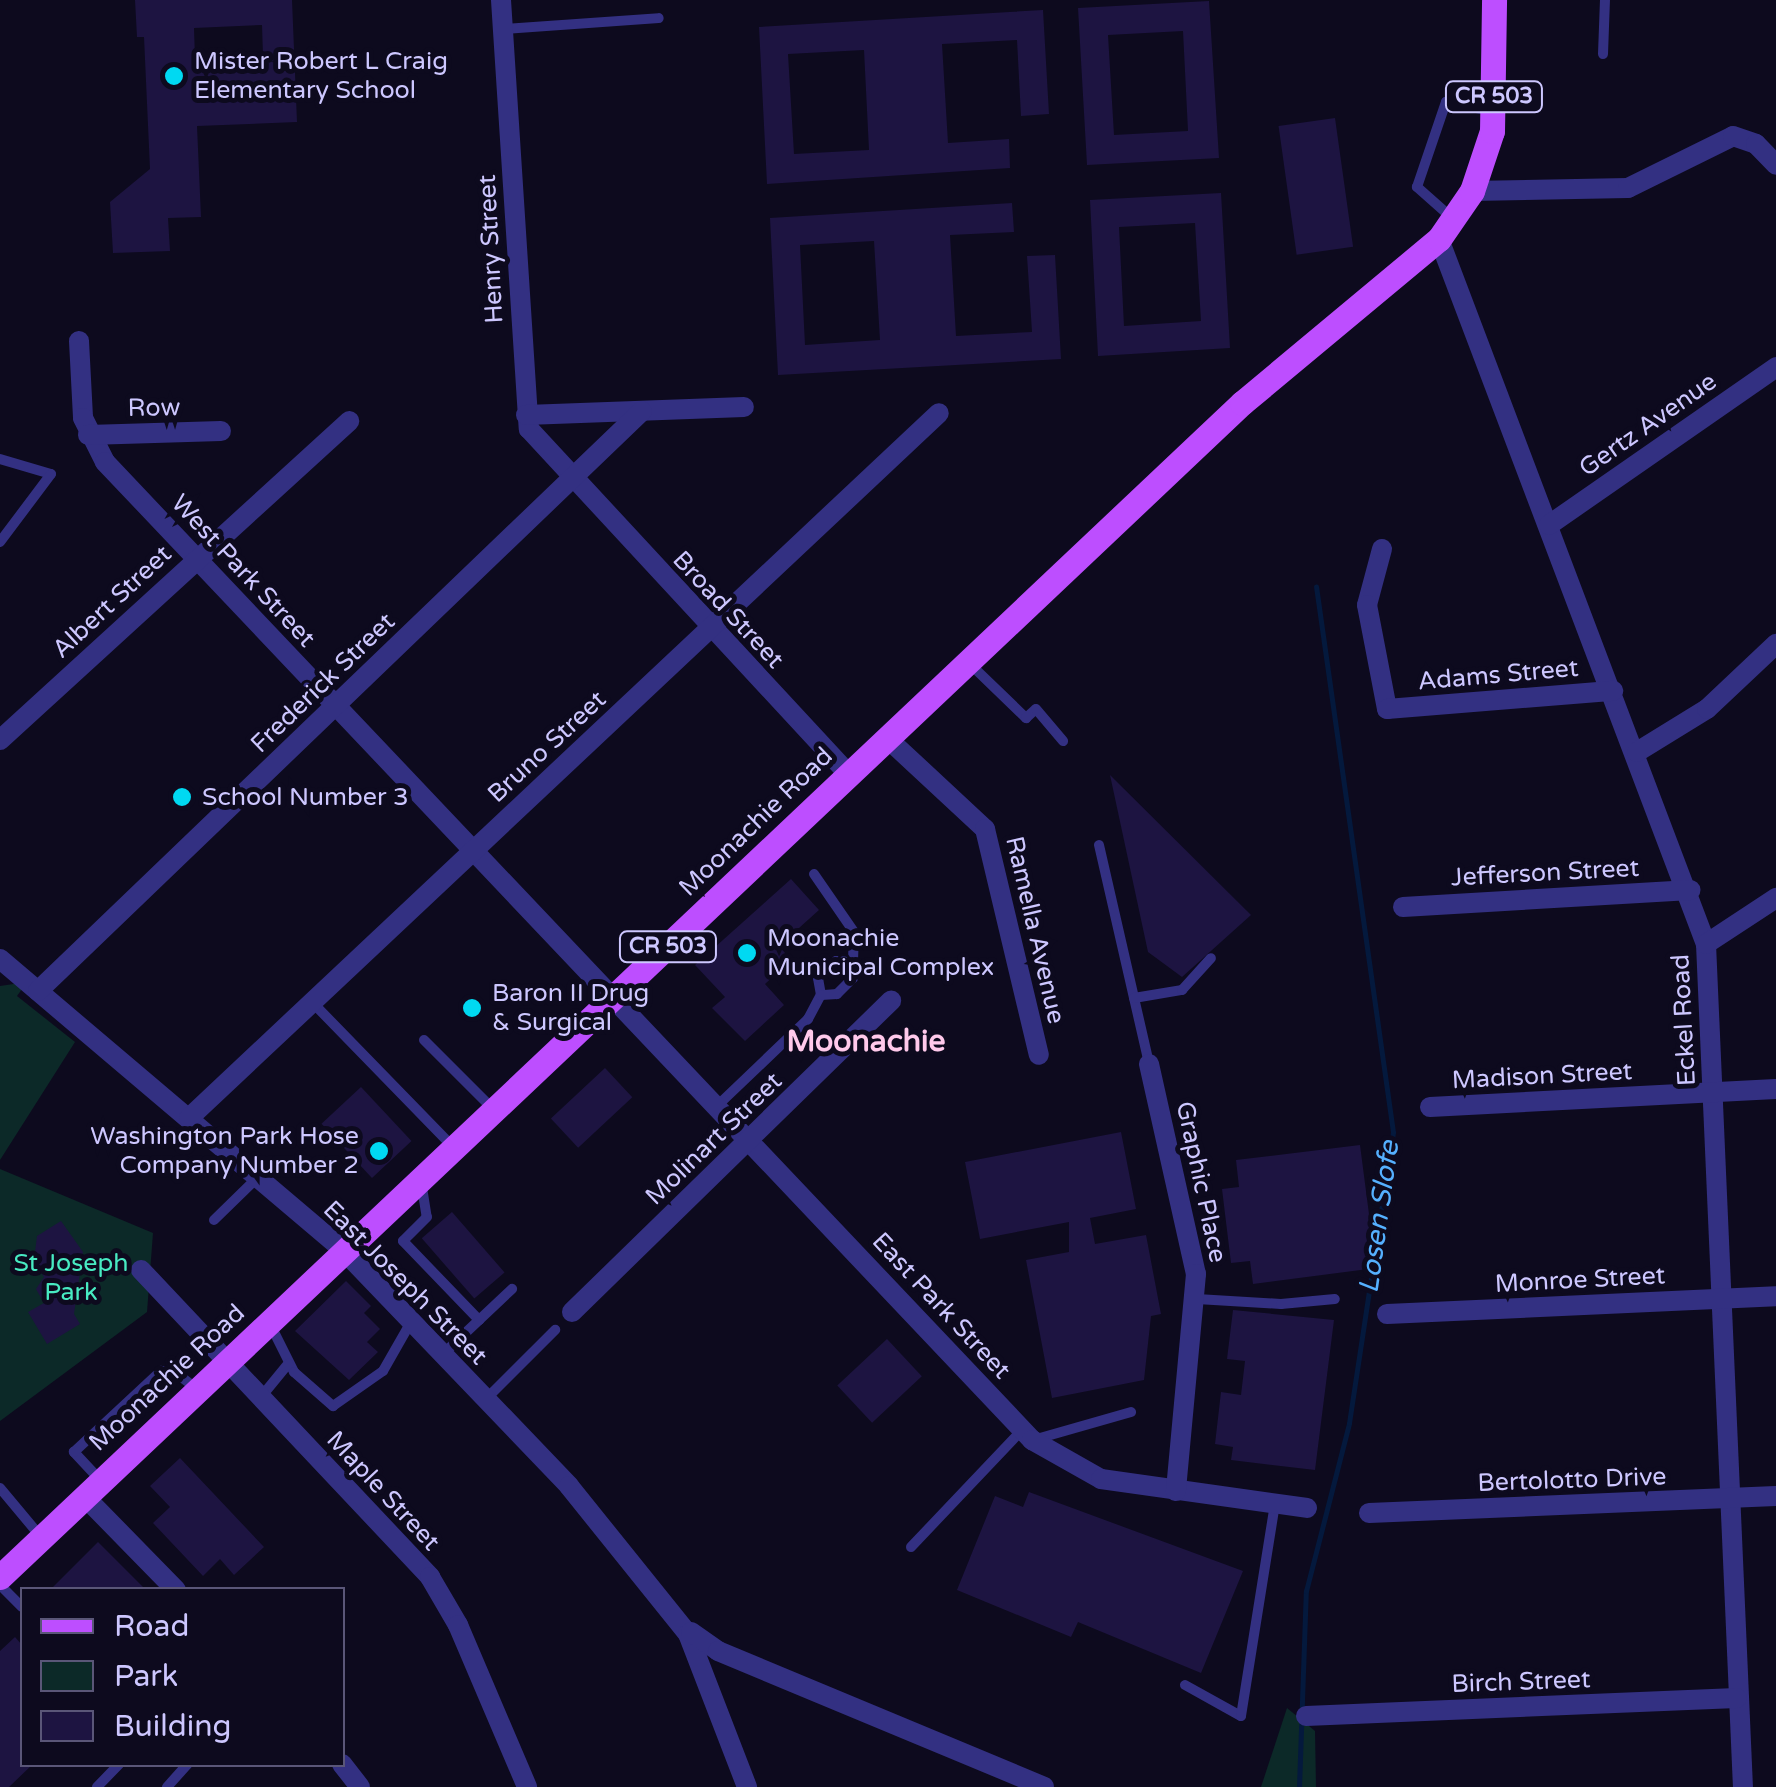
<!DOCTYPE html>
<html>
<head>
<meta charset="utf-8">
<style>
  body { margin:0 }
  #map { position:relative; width:1776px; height:1787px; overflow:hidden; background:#0d0a1e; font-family:"Varela Round",sans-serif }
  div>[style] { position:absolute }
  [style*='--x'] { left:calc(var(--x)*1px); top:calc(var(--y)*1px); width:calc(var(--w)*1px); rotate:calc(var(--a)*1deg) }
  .green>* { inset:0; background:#0c2928 }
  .stream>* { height:5px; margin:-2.5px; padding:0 2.5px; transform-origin:2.5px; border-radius:2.5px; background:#04193d }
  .building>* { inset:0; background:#1d1441; transform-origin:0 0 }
  .service>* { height:10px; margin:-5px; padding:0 5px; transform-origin:5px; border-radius:5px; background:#333082 }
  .minor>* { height:20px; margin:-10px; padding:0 10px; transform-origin:10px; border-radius:10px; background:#333082 }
  .primary>* { height:25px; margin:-12.5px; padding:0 12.5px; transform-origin:12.5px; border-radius:12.5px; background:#bd4eff }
  .dots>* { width:28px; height:28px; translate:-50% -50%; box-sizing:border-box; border:5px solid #0d0a1e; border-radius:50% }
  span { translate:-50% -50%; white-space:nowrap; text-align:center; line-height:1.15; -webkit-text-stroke:10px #0d0a1e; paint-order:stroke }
  .shield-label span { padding:2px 8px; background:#0d0a1e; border:2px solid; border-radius:8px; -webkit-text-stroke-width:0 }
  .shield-label { font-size:22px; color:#cdc7ff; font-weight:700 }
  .poi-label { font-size:25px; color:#cdc7ff }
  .left { translate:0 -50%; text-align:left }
  .right { translate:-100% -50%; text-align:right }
  .street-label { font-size:25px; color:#cdc7ff }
  .park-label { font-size:25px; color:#48eac2 }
  .water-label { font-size:28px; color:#55b0ff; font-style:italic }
  .quarter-label { font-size:30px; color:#ffc9eb; font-weight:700 }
  .legend { position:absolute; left:20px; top:1587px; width:325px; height:180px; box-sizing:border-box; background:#0d0a1e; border:2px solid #5a5678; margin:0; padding:12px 18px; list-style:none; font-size:30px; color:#cdc7ff }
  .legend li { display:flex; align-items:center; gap:20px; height:50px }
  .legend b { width:50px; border:2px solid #5a5678 }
</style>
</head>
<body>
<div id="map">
  <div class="green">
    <i style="clip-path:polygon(27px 982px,17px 996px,75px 1042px,0 1160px,0 986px)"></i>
    <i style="clip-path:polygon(0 1169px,153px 1233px,147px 1312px,0 1421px)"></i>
    <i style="clip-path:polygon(1287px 1708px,1315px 1731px,1316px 1787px,1261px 1787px)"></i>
  </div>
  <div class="stream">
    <i style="--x:1299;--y:1787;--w:196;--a:-88"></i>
    <i style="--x:1306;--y:1591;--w:173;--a:-75.6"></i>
    <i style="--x:1349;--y:1423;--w:294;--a:-81.4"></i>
    <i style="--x:1393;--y:1132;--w:551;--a:-98.03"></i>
  </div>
  <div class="building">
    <i style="clip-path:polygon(evenodd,135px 0,292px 0,297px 122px,197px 126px,201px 217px,168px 218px,170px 251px,113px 253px,110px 202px,150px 169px,144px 37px,137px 37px,135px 0,262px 25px,263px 56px,195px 59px,194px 28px,262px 25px)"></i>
    <i style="clip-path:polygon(evenodd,1209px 1px,1219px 158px,1087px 165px,1078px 8px,1209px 1px,1183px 31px,1188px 131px,1114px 135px,1108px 35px,1183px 31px)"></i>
    <i style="clip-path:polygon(evenodd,1043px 10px,1049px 114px,1021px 116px,1017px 40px,942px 44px,948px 143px,1009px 139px,1010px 168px,767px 184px,759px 27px,1043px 10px,864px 50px,869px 150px,794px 154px,788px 54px,864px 50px)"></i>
    <i style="left:1335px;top:118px;width:130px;height:57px;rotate:82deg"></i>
    <i style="clip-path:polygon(evenodd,1221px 193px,1230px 348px,1098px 356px,1090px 200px,1221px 193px,1195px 223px,1201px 321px,1124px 326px,1119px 227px,1195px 223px)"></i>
    <i style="clip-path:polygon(evenodd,1012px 203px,1014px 232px,950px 235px,956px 336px,1032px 332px,1027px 256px,1055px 255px,1061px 359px,778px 375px,770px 218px,1012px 203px,874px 241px,880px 340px,805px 345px,800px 245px,874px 241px)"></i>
    <i style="clip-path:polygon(1110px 775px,1251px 915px,1182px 977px,1148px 952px)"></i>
    <i style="clip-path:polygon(791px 879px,819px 910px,779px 946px,791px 960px,765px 984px,784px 1005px,745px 1041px,712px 1008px,725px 997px,695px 965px)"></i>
    <i style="left:605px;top:1068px;width:40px;height:74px;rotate:47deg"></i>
    <i style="left:361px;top:1087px;width:74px;height:54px;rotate:47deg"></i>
    <i style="clip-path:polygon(1121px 1132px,1136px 1209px,1090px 1218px,1095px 1244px,1146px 1235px,1161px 1314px,1151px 1316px,1144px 1380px,1052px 1398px,1026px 1260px,1069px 1252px,1069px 1222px,980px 1239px,965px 1162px)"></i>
    <i style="clip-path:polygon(1360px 1145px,1376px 1268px,1253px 1284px,1250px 1261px,1231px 1263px,1222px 1189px,1239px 1187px,1236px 1160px)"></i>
    <i style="left:452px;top:1212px;width:80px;height:40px;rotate:49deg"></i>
    <i style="clip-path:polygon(61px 1221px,83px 1252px,74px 1314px,80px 1324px,47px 1344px,28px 1312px,44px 1303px,36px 1289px,44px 1277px,34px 1260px,37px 1236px)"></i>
    <i style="clip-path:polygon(346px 1281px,371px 1306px,364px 1313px,380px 1329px,367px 1342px,378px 1352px,349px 1380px,295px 1331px)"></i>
    <i style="clip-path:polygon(1233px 1310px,1334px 1320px,1315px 1470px,1231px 1460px,1233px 1447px,1215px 1444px,1221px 1392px,1241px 1395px,1245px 1361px,1227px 1359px)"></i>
    <i style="left:887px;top:1339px;width:51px;height:68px;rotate:47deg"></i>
    <i style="clip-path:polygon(180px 1458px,264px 1547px,234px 1575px,220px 1559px,203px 1576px,153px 1523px,170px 1507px,150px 1486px)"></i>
    <i style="clip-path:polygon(1029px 1492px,1243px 1571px,1201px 1673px,1078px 1622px,1071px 1637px,957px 1590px,995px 1496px,1023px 1507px)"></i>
    <i style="clip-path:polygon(98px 1542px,146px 1590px,50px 1590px)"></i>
    <i style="clip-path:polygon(15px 1637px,22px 1645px,22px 1764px,33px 1764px,9px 1787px,0 1787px,0 1651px)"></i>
  </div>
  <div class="service">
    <i style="--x:503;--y:29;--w:156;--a:-4"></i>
    <i style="--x:1603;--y:54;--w:54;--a:-87.9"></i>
    <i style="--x:1452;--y:218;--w:47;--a:-138.5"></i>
    <i style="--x:1417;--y:187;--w:90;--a:-71.2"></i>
    <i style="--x:1446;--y:102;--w:47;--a:11.1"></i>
    <i style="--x:0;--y:459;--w:53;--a:16.4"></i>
    <i style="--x:51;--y:474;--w:85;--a:126.9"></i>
    <i style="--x:968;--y:662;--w:81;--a:44"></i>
    <i style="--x:1026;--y:718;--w:13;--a:-42"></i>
    <i style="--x:1036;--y:709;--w:42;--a:49.8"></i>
    <i style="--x:1099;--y:845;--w:224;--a:77.1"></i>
    <i style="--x:814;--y:874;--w:70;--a:55.4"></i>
    <i style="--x:854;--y:932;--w:30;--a:92"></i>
    <i style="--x:1134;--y:998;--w:49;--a:-9.5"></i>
    <i style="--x:1182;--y:990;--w:43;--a:-47.8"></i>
    <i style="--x:313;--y:1003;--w:202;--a:45.8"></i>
    <i style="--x:424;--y:1040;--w:99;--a:45"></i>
    <i style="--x:717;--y:1106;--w:126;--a:-43.7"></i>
    <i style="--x:808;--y:1019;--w:27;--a:-62"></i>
    <i style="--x:821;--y:995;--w:17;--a:-100"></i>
    <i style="--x:818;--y:978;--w:25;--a:-43"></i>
    <i style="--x:836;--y:961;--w:17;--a:3"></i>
    <i style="--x:853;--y:962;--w:16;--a:90"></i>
    <i style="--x:853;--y:978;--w:23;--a:135"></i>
    <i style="--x:837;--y:994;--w:16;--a:176"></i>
    <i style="--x:421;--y:1181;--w:36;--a:81"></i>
    <i style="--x:427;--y:1217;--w:34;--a:135"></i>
    <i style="--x:403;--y:1241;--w:110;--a:46.1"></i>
    <i style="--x:214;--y:1220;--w:60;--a:-44.3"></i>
    <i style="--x:1197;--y:1299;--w:84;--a:3.4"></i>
    <i style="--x:1281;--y:1304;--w:54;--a:-5.3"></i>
    <i style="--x:270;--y:1324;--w:54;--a:63.4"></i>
    <i style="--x:294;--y:1372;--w:52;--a:41.1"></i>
    <i style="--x:333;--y:1406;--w:61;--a:-35"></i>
    <i style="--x:383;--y:1371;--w:56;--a:-60.3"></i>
    <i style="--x:443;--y:1354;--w:95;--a:-43.3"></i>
    <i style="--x:261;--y:1397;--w:43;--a:-50.7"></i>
    <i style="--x:486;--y:1399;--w:98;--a:-45"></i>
    <i style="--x:1033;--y:1440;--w:102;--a:-15.9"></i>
    <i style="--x:101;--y:1481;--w:40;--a:-133"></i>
    <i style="--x:74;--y:1452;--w:119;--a:-43"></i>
    <i style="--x:161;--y:1371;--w:14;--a:4"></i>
    <i style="--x:175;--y:1372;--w:29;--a:38"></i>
    <i style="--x:0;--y:1488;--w:64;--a:50.1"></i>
    <i style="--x:911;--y:1547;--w:161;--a:-46.5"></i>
    <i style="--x:0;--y:1585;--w:31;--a:45"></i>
    <i style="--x:1185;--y:1685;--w:64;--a:29"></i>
    <i style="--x:1241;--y:1716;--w:215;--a:-80.9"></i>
    <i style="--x:97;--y:1787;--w:32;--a:-46"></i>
    <i style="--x:167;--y:1787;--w:31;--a:-48"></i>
  </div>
  <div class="minor">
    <i style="--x:501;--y:0;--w:430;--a:86.3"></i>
    <i style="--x:529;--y:429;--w:471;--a:47.2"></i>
    <i style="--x:1472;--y:191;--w:156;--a:-1.1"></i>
    <i style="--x:1628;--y:188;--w:117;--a:-26.3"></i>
    <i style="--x:1733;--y:136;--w:24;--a:19"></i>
    <i style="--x:1756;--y:144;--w:29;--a:46"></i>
    <i style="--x:1439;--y:239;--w:754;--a:69.26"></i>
    <i style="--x:1706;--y:944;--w:844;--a:87.49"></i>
    <i style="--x:79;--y:341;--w:77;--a:87"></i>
    <i style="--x:83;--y:418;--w:49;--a:63.4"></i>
    <i style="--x:105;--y:462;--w:1348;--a:46.53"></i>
    <i style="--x:1032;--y:1440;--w:79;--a:29.5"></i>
    <i style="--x:1101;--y:1479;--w:208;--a:8"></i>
    <i style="--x:526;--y:415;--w:218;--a:-2.1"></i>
    <i style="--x:88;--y:435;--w:133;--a:-1.7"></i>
    <i style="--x:1549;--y:525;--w:277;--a:-34.8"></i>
    <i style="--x:1382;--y:549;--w:58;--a:105"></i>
    <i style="--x:1367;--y:605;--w:106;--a:79.1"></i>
    <i style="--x:1387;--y:709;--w:227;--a:-4.6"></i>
    <i style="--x:887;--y:738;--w:134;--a:42.9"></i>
    <i style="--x:985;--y:829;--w:232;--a:76.6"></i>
    <i style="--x:0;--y:740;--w:473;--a:-42.4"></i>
    <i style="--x:1637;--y:752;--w:82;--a:-31.6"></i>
    <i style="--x:1707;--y:709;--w:95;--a:-43.3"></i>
    <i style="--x:1403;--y:907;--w:288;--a:-3.4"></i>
    <i style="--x:1706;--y:944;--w:84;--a:-33.3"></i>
    <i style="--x:0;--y:959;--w:451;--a:40.3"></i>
    <i style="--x:344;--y:1251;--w:325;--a:46.2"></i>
    <i style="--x:569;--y:1486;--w:190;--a:51.2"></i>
    <i style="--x:688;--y:1634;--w:164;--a:68.9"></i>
    <i style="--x:38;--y:991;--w:837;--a:-43.84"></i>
    <i style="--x:1149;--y:1064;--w:215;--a:77.4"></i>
    <i style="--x:1196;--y:1274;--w:218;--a:95.3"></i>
    <i style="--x:1430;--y:1107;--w:346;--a:-3"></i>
    <i style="--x:189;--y:1118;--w:1029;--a:-43.23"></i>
    <i style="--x:141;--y:1270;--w:422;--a:46.7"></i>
    <i style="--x:430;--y:1577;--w:56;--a:59.7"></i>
    <i style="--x:458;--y:1625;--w:176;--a:66.9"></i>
    <i style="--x:572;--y:1312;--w:446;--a:-44.3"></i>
    <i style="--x:1387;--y:1314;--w:389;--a:-2.6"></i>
    <i style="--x:85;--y:1497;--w:130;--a:45.6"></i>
    <i style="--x:1369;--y:1513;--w:407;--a:-2.4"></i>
    <i style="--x:691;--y:1632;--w:33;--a:35"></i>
    <i style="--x:718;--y:1651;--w:353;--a:22.6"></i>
    <i style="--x:1306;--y:1716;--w:431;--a:-2.4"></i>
    <i style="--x:342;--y:1764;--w:29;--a:52"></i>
  </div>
  <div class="primary">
    <i style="--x:0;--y:1577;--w:1709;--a:-43.39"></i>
    <i style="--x:1242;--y:403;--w:256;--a:-39.8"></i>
    <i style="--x:1439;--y:239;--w:58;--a:-55.5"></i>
    <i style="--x:1472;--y:191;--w:63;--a:-71.6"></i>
    <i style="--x:1492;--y:131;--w:131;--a:-89.1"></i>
  </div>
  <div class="dots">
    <i style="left:174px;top:76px;background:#00d9f2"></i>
    <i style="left:182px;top:797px;background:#00d9f2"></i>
    <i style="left:747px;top:953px;background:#00d9f2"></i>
    <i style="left:472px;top:1008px;background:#00d9f2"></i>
    <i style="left:379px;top:1151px;background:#00d9f2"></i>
  </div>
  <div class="shield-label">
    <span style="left:1494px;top:97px">CR 503</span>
    <span style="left:668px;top:947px">CR 503</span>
  </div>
  <div class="poi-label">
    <span class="left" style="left:194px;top:76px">Mister Robert L Craig<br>Elementary School</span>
    <span class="left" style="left:202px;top:797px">School Number 3</span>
    <span class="left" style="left:767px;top:953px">Moonachie<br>Municipal Complex</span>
    <span class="left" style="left:492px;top:1008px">Baron II Drug<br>&amp; Surgical</span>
    <span class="right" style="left:359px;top:1151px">Washington Park Hose<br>Company Number 2</span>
  </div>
  <div class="street-label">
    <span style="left:491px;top:249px;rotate:-93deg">Henry Street</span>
    <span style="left:154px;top:408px;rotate:-1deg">Row</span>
    <span style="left:1648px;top:425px;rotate:-35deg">Gertz Avenue</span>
    <span style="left:243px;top:571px;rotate:47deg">West Park Street</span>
    <span style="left:112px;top:602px;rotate:-43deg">Albert Street</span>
    <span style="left:728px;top:610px;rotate:47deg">Broad Street</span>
    <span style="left:1498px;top:675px;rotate:-5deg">Adams Street</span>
    <span style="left:323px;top:683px;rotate:-44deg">Frederick Street</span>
    <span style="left:547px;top:747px;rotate:-43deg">Bruno Street</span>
    <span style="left:756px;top:822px;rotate:-44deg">Moonachie Road</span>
    <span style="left:1545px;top:873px;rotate:-3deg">Jefferson Street</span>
    <span style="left:1035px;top:930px;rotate:77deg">Ramella Avenue</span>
    <span style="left:1684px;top:1020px;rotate:-93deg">Eckel Road</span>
    <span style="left:1542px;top:1076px;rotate:-3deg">Madison Street</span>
    <span style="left:714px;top:1139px;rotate:-44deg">Molinart Street</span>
    <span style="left:1201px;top:1182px;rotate:78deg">Graphic Place</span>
    <span style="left:1580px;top:1280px;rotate:-3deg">Monroe Street</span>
    <span style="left:405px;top:1283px;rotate:45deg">East Joseph Street</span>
    <span style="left:941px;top:1306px;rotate:47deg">East Park Street</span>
    <span style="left:167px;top:1378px;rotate:-43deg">Moonachie Road</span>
    <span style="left:1572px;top:1480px;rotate:-2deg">Bertolotto Drive</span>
    <span style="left:383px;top:1491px;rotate:47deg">Maple Street</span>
    <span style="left:1521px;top:1682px;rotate:-2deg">Birch Street</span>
  </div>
  <div class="park-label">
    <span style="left:71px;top:1278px">St Joseph<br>Park</span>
  </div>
  <div class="water-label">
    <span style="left:1379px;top:1217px;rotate:-82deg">Losen Slofe</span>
  </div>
  <div class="quarter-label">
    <span style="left:866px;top:1042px">Moonachie</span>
  </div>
  <ul class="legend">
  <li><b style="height:12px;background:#bd4eff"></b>Road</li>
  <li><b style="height:28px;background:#0c2928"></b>Park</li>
  <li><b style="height:28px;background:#1d1441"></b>Building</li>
  </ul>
</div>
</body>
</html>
